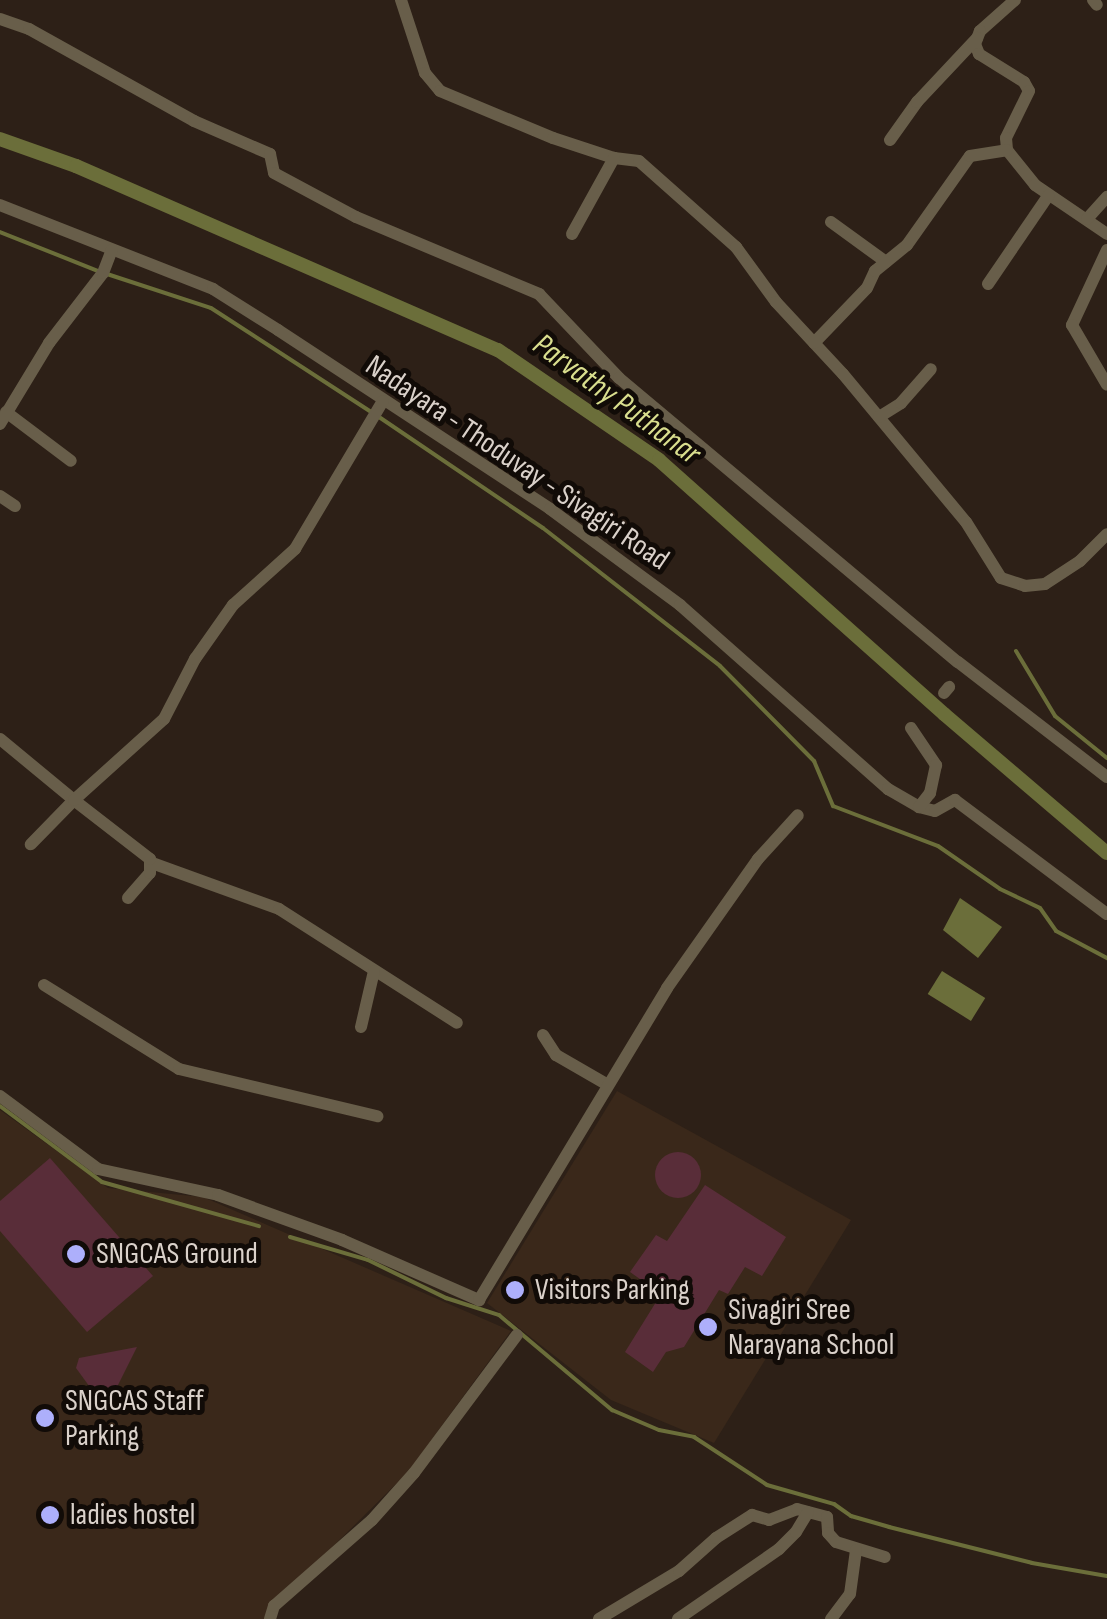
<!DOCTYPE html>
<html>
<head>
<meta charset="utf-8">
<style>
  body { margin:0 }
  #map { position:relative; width:1107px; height:1619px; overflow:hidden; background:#2d2017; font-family:"Sofia Sans Condensed",sans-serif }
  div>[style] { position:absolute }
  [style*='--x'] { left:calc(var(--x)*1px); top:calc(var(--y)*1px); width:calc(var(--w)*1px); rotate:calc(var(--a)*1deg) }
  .built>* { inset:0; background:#3a281a }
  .green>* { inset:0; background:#592d39 }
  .round { border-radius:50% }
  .water>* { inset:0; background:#6b6e3a; transform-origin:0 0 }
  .stream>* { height:4px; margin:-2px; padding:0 2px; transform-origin:2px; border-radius:2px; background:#6b6e3a }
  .canal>* { height:14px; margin:-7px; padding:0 7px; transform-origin:7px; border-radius:7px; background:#6b6e3a }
  .street>* { height:12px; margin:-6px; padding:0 6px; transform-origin:6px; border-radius:6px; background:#685e4a }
  .dots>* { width:28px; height:28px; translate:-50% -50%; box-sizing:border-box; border:5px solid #110b07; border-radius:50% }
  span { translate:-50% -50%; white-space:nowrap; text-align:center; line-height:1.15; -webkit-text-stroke:10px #110b07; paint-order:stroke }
  .street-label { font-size:30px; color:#dad1ca }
  .poi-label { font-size:30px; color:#dad1ca }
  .left { translate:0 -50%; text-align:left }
  .water-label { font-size:32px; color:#d9de8e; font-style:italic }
</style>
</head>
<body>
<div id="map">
  <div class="built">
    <i style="clip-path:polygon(617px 1091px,851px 1220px,714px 1443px,611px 1400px,487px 1303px)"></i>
    <i style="clip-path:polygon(0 1110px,108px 1188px,203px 1197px,511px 1331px,408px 1472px,268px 1611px,266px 1619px,0 1619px)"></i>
  </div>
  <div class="green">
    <i class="round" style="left:655px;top:1152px;width:46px;height:46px"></i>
    <i style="clip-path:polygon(50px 1158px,153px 1276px,87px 1332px,0 1231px,0 1201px)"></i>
    <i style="clip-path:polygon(705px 1185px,786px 1237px,762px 1276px,745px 1267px,728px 1294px,719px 1290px,684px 1347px,666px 1352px,653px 1372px,625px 1352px,661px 1294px,630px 1272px,656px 1235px,667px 1241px)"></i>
    <i style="clip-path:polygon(137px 1347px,111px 1399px,100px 1401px,76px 1368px,79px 1358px)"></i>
  </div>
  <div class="water">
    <i style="clip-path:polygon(960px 898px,1002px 927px,978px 958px,943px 930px)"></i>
    <i style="left:942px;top:971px;width:51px;height:27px;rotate:32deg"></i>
  </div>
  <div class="stream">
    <i style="--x:0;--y:232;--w:105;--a:21.7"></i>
    <i style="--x:107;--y:274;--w:109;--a:18.1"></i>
    <i style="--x:211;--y:308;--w:191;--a:33"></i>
    <i style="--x:379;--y:417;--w:198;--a:34.1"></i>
    <i style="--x:543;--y:528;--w:224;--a:37.9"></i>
    <i style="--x:720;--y:666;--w:134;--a:45.3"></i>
    <i style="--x:814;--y:761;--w:49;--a:67.1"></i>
    <i style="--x:833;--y:806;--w:112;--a:20.9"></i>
    <i style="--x:938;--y:846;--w:75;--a:34.7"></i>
    <i style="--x:1000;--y:889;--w:44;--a:25.4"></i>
    <i style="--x:1040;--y:908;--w:28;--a:55"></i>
    <i style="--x:1056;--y:931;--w:58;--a:27.9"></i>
    <i style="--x:1016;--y:651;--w:76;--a:59"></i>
    <i style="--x:1055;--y:716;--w:67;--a:38.9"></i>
    <i style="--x:0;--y:1106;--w:127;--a:36.7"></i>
    <i style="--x:102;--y:1182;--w:163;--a:15.7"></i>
    <i style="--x:290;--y:1237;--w:81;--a:16.4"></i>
    <i style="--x:368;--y:1260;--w:87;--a:26"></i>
    <i style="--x:446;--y:1298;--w:56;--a:17.8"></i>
    <i style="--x:499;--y:1315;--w:148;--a:40.1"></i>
    <i style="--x:612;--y:1410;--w:51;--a:23.1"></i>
    <i style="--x:659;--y:1430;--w:36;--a:11"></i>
    <i style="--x:694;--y:1437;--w:87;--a:33.3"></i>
    <i style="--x:767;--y:1485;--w:70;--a:15.8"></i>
    <i style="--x:834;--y:1504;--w:21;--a:35"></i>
    <i style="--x:851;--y:1516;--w:40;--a:16"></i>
    <i style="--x:889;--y:1527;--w:147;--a:14.1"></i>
    <i style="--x:1032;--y:1563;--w:76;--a:9.8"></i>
  </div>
  <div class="canal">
    <i style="--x:0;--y:139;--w:81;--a:19.6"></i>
    <i style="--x:76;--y:166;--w:460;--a:23.6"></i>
    <i style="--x:498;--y:350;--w:195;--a:34.3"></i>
    <i style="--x:659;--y:460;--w:382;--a:41.7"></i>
    <i style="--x:944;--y:714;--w:214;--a:40.5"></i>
  </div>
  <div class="street">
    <i style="--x:401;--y:0;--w:77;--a:71.8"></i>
    <i style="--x:425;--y:73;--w:23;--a:50"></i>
    <i style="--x:440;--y:91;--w:122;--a:22.6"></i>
    <i style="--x:553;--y:138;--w:64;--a:18.2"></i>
    <i style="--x:614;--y:158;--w:25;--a:7"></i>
    <i style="--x:639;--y:161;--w:130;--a:41.6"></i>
    <i style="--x:736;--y:247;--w:68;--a:54"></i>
    <i style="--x:776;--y:302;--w:98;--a:47.1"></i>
    <i style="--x:843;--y:374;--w:192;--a:50.3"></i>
    <i style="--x:966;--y:522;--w:66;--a:58"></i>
    <i style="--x:1001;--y:578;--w:25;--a:18"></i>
    <i style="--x:1025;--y:586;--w:20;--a:-6"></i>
    <i style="--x:1045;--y:584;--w:42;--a:-33.3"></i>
    <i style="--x:1080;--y:561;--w:38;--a:-45"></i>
    <i style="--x:1015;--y:0;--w:47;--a:138.5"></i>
    <i style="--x:980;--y:31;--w:14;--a:111"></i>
    <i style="--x:975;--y:44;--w:11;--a:68"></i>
    <i style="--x:979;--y:54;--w:53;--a:31.9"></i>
    <i style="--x:1024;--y:82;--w:10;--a:61"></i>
    <i style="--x:1029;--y:91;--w:52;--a:116.1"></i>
    <i style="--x:1006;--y:138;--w:12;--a:85"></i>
    <i style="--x:1007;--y:150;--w:45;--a:51.3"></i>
    <i style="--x:1035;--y:185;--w:87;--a:34.2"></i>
    <i style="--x:1093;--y:0;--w:6;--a:51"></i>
    <i style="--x:0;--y:19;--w:31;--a:19"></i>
    <i style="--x:29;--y:29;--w:189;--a:29.1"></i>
    <i style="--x:194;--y:121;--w:83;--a:23.5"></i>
    <i style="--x:270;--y:154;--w:19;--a:78"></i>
    <i style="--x:274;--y:173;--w:93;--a:28.2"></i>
    <i style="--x:356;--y:217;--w:199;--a:22.8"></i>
    <i style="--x:539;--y:294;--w:116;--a:46.4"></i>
    <i style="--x:619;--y:378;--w:442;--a:40"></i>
    <i style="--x:958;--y:662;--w:188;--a:37.7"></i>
    <i style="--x:890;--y:140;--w:47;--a:-54.6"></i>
    <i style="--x:917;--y:102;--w:88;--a:-46.8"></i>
    <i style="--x:0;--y:205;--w:229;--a:21.5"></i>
    <i style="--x:213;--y:289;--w:77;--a:32.2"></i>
    <i style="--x:278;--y:330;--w:326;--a:33.3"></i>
    <i style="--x:550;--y:509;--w:162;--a:36.4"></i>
    <i style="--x:680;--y:605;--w:278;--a:41.5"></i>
    <i style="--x:888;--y:789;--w:36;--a:30"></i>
    <i style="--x:919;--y:807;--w:16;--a:14"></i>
    <i style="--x:935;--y:811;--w:23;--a:-29"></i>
    <i style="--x:955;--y:800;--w:190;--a:36.9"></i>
    <i style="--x:1087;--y:219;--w:30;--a:-48"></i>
    <i style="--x:831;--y:222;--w:68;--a:36"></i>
    <i style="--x:572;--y:234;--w:87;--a:-61.1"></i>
    <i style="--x:1107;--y:250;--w:83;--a:115"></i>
    <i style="--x:1072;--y:325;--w:69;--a:59.7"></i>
    <i style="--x:988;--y:284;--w:107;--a:-55.7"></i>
    <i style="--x:814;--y:343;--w:76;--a:-46.1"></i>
    <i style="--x:867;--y:288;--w:19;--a:-65"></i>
    <i style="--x:875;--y:271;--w:41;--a:-39.1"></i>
    <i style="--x:907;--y:245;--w:109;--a:-54.7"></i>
    <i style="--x:970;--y:156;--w:37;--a:-9"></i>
    <i style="--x:6;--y:412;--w:81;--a:37"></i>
    <i style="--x:879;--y:417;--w:26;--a:-32"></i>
    <i style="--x:901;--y:403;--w:45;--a:-48.6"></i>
    <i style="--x:0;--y:424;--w:95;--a:-58.8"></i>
    <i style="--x:49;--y:343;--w:88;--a:-52.4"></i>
    <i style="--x:103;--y:273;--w:25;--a:-69"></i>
    <i style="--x:0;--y:496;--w:18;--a:34"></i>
    <i style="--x:944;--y:693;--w:8;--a:-50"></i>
    <i style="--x:911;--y:728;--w:45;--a:56"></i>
    <i style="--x:936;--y:765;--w:29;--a:102"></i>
    <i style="--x:930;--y:793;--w:18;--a:128"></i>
    <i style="--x:0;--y:739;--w:96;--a:39.5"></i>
    <i style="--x:74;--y:800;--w:62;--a:134.3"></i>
    <i style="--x:152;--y:863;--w:135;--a:19.9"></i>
    <i style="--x:279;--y:909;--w:211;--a:32.6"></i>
    <i style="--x:128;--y:898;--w:33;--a:-49"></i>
    <i style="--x:150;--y:873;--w:14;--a:-90"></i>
    <i style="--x:150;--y:859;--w:96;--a:-142.2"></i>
    <i style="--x:74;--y:800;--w:121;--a:-42"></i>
    <i style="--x:164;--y:719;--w:68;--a:-62.7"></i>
    <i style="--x:195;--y:659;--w:66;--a:-54.9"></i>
    <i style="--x:233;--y:605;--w:84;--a:-42.1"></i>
    <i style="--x:295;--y:549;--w:172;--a:-59.3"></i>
    <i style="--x:44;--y:985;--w:159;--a:31.9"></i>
    <i style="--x:179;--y:1069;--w:204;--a:13.4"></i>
    <i style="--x:361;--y:1027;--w:57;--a:-76.9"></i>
    <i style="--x:543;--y:1035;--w:24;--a:57"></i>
    <i style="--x:556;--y:1055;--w:60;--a:30"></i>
    <i style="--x:0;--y:1096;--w:122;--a:36.7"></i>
    <i style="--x:98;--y:1169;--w:123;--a:12.2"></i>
    <i style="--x:218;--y:1195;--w:132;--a:19.9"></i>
    <i style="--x:342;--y:1240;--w:150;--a:23.7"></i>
    <i style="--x:479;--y:1300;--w:364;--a:-58.9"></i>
    <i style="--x:667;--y:988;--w:158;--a:-54.8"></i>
    <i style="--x:758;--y:859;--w:59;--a:-47.7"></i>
    <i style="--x:270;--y:1619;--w:14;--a:-73"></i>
    <i style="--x:274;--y:1606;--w:130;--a:-41.3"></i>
    <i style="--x:372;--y:1520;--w:63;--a:-48.2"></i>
    <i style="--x:414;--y:1473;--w:172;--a:-53.3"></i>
    <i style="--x:599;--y:1619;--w:93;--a:-31"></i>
    <i style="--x:679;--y:1571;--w:50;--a:-41.7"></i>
    <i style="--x:716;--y:1538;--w:43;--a:-32.6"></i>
    <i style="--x:752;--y:1515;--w:18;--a:16"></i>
    <i style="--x:769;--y:1520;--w:30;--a:-21"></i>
    <i style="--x:797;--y:1509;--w:31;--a:15"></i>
    <i style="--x:827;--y:1517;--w:16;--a:86"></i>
    <i style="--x:828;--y:1533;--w:12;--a:48"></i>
    <i style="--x:836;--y:1542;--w:51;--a:17"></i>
    <i style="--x:678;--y:1619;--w:123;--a:-34.7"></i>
    <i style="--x:779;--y:1549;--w:24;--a:-45"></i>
    <i style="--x:796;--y:1532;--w:23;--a:-59"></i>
    <i style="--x:831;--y:1619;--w:31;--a:-53"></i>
    <i style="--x:850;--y:1594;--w:44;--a:-82.2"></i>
  </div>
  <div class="dots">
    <i style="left:76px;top:1254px;background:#adaffb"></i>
    <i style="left:515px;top:1290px;background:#adaffb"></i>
    <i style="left:708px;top:1327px;background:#adaffb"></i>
    <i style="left:45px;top:1418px;background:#adaffb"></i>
    <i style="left:50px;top:1515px;background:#adaffb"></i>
  </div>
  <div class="street-label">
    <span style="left:517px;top:463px;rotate:34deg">Nadayara - Thoduvay - Sivagiri Road</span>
  </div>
  <div class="poi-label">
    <span class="left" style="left:96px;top:1254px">SNGCAS Ground</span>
    <span class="left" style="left:535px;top:1290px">Visitors Parking</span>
    <span class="left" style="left:728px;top:1327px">Sivagiri Sree<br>Narayana School</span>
    <span class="left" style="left:65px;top:1418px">SNGCAS Staff<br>Parking</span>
    <span class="left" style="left:70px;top:1515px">ladies hostel</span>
  </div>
  <div class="water-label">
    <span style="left:616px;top:400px;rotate:36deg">Parvathy Puthanar</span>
  </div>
</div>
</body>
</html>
